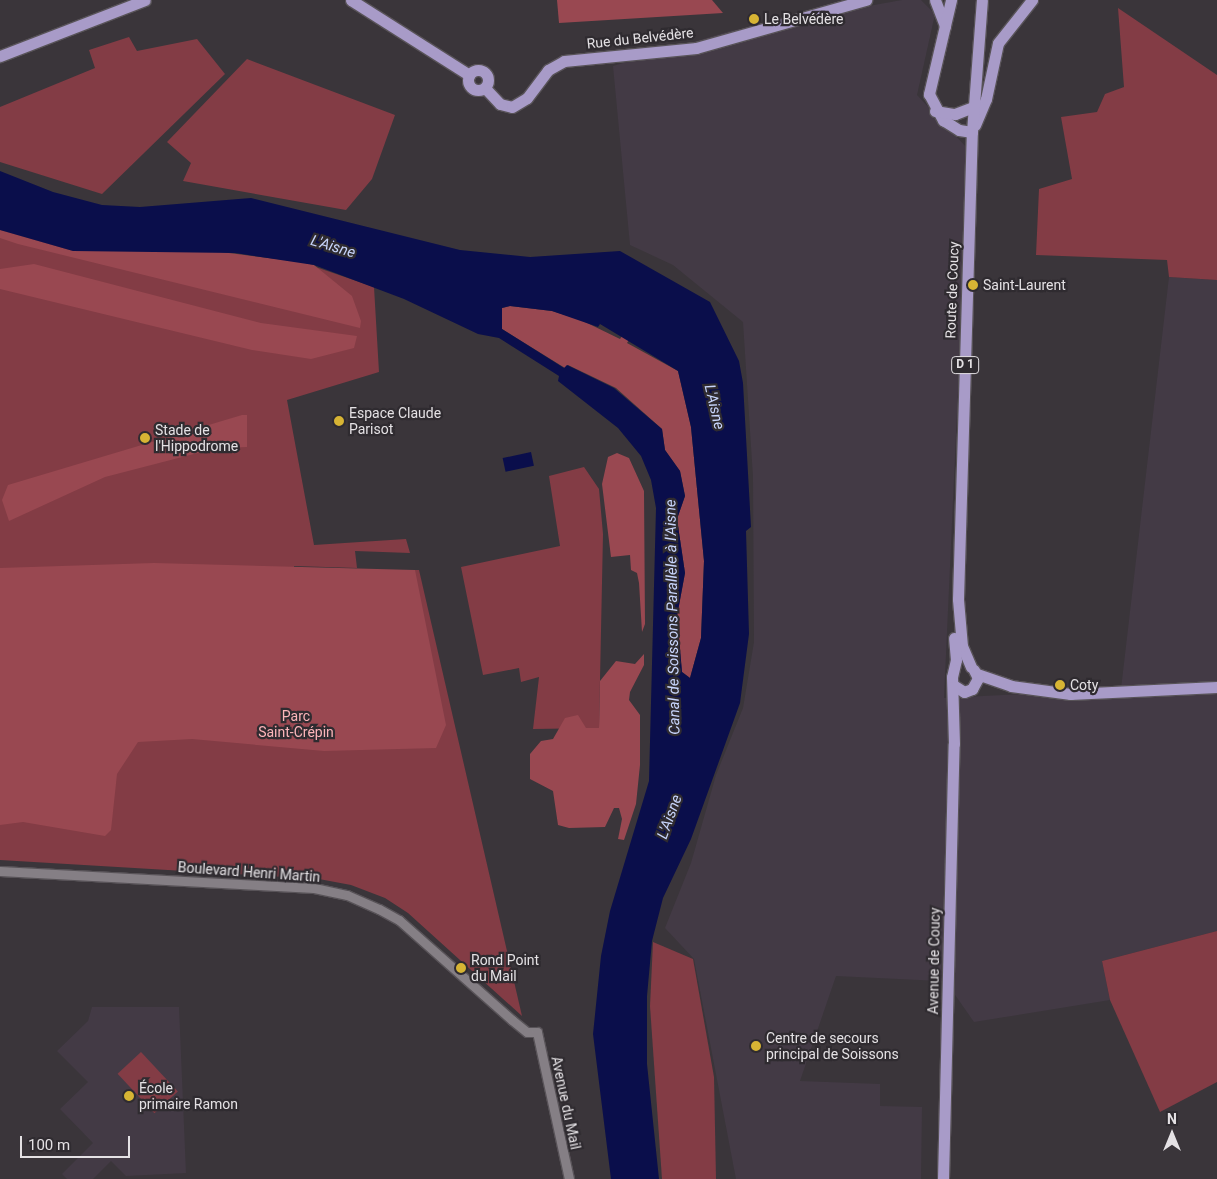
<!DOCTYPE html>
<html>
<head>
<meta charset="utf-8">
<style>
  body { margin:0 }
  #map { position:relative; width:1217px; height:1179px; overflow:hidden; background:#3a353a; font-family:Roboto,sans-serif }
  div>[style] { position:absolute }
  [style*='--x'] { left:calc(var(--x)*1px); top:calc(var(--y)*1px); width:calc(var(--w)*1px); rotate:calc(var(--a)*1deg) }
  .built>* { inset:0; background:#433a45 }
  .green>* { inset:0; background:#833c45; transform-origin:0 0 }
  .forest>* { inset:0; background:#994851 }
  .water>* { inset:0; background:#0a0e4b; transform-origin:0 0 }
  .roads { filter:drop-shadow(1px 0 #585358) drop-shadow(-1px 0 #585358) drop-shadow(0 1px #585358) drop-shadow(0 -1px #585358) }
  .minor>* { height:9px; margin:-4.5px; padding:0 4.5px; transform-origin:4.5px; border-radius:4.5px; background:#857f85 }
  .major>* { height:11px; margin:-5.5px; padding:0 5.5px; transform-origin:5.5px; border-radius:5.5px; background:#a89bc8 }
  .major>.ring { margin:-5.5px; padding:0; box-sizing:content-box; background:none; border:11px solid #a89bc8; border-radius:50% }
  .dots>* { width:14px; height:14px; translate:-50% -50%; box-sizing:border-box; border:2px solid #2f2b30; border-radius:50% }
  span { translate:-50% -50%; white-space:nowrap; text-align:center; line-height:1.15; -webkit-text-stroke:4.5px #2f2b30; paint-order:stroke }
  .shield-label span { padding:1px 4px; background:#2f2b30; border:1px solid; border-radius:4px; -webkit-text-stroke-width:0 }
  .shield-label { font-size:12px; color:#e4e1e4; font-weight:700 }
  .poi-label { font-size:14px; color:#e4e1e4 }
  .left { translate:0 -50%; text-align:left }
  .street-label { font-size:14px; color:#e4e1e4 }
  .park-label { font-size:14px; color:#fdb5ba }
  .water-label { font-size:15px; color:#c8d5fc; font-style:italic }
  .north { position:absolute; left:1147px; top:1109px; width:50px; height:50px; -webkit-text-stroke:4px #2f2b30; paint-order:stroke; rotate:0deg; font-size:14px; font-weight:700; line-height:20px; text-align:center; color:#e4e1e4 }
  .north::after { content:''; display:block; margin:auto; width:18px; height:22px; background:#e4e1e4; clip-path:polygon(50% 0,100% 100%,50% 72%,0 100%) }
  .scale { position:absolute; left:20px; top:1136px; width:110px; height:22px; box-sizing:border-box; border:2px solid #e4e1e4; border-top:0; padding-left:6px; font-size:15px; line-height:18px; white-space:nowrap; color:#e4e1e4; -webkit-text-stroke:4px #2f2b30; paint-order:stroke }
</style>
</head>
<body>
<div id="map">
  <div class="built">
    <i style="clip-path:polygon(902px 0,921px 0,935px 14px,917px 95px,969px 150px,944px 698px,1121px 689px,1169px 277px,1217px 280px,1217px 931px,1102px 961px,1110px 1000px,974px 1022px,953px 992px,940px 981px,836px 976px,800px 1081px,880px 1084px,880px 1106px,922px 1107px,921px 1179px,736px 1179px,694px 959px,665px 928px,691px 863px,716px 775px,743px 708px,754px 642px,753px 477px,743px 322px,673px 265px,630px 245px,613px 66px,730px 31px)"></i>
    <i style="clip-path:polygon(92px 1007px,179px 1007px,186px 1173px,126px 1176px,111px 1161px,93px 1179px,67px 1179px,62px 1174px,93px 1143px,60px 1109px,88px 1082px,57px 1051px,88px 1021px)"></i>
  </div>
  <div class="green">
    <i style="clip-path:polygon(1118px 8px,1217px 75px,1217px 280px,1169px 277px,1167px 260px,1036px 255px,1039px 189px,1072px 179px,1061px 117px,1097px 112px,1105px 94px,1124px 87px)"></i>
    <i style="clip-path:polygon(129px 37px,137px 51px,197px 39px,225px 74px,102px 194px,0 162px,0 107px,95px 68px,89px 50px)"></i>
    <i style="clip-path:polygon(247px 59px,395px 115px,372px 179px,346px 210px,183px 181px,191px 163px,167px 142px)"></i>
    <i style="clip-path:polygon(0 230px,301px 262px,374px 287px,379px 372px,287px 400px,314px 545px,406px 539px,410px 553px,355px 551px,357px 568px,294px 566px,294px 570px,419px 570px,522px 1016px,408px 913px,385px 898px,351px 885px,319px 879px,0 860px)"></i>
    <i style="clip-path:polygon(584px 467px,599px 489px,603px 534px,599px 728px,533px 729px,539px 677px,521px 682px,519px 668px,483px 675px,461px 567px,560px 546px,549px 476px)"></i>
    <i style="clip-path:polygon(1217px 931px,1217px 1082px,1160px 1112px,1110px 1000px,1102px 961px)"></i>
    <i style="clip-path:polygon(653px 942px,693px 959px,714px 1077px,716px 1179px,662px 1179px,650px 1006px)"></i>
    <i style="left:141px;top:1052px;width:54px;height:32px;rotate:47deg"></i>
  </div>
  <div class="forest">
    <i style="clip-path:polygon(557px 0,712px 0,723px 13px,559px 23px)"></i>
    <i style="clip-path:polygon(0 230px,73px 251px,213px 251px,301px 262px,314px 265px,352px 296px,361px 321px,360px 328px,18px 244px,0 238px)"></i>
    <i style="clip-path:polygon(34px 264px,261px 323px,357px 336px,354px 348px,311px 359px,252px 350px,0 289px,0 269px)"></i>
    <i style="clip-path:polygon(510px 306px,552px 311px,581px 320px,620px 339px,622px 336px,629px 340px,627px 343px,678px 371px,691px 427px,704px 561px,701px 638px,690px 678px,682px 672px,677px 616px,685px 573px,677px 519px,685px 496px,680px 471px,665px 450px,662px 429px,616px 388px,568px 365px,565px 368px,502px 329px,502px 308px)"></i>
    <i style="clip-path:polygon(242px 415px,247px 415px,247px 447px,217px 448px,105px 477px,9px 521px,2px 500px,8px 485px)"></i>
    <i style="clip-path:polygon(617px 453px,629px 458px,644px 491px,645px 624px,642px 632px,639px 583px,637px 573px,631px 570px,630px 555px,611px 557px,602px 484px,608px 457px)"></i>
    <i style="clip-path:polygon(154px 563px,415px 570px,446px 725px,436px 748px,324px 751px,192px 739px,138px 742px,117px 774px,111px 830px,105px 836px,23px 822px,0 825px,0 568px)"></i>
    <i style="clip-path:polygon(644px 654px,644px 665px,630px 692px,629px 700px,640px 715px,640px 765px,636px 804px,624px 840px,618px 839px,622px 819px,619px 808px,614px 808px,605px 827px,569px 828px,558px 825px,553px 791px,530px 779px,530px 754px,541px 741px,553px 739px,565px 718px,578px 715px,586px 728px,599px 728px,600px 681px,616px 661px,635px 664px)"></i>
  </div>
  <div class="water">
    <i style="clip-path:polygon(evenodd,0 171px,53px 192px,102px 205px,140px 207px,251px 198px,460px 250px,530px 257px,620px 251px,710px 302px,739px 361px,743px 383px,751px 527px,746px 531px,749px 634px,740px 703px,691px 839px,663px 898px,652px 941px,647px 996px,647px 1064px,659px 1179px,611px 1179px,593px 1034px,601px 956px,610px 911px,649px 781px,656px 508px,651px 480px,641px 456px,618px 428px,558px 381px,559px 376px,499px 338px,478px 334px,404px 299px,314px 265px,235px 253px,73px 251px,0 230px,0 171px,510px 306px,552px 311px,598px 327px,600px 324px,678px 371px,691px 427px,704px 561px,701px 638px,690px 678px,682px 672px,677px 616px,685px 573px,677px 519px,685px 496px,680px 471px,665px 450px,662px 429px,614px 388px,567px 365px,564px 368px,502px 329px,502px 308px,510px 306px)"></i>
    <i style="left:531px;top:452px;width:14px;height:29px;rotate:78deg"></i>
  </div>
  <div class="roads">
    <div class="minor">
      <i style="--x:0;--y:871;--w:314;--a:3.1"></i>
      <i style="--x:314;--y:888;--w:34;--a:12"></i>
      <i style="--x:347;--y:895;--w:35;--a:24"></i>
      <i style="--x:379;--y:909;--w:23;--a:29"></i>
      <i style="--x:399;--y:920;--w:151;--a:41.5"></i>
      <i style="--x:512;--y:1020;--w:19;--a:39"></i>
      <i style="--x:527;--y:1032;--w:10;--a:0"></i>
      <i style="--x:537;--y:1032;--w:150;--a:77.7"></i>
    </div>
    <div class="major">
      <i style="--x:351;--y:0;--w:140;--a:32.4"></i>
      <i style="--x:935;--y:0;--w:28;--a:69"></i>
      <i style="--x:951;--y:0;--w:97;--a:103.2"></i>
      <i style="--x:929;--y:94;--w:30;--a:62"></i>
      <i style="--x:943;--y:120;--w:19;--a:32"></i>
      <i style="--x:959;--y:130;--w:13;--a:9"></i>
      <i style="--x:0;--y:56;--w:155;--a:-21.1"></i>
      <i class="ring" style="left:468px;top:70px;width:9px;height:9px"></i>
      <i style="--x:485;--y:88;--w:22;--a:47"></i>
      <i style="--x:500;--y:104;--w:12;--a:14"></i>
      <i style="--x:512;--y:107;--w:17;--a:-31"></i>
      <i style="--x:527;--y:98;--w:35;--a:-53"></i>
      <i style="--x:548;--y:70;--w:18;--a:-29"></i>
      <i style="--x:564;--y:61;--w:133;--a:-5.6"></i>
      <i style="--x:696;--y:48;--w:177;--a:-15.8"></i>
      <i style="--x:935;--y:111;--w:20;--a:9"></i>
      <i style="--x:955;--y:114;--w:19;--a:-21"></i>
      <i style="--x:975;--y:125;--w:28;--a:-67"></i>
      <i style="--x:986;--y:99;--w:57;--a:-77.9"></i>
      <i style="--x:998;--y:43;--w:55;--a:-51.7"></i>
      <i style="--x:971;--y:667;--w:23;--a:-113"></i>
      <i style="--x:962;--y:646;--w:47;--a:-94.9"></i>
      <i style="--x:958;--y:599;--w:467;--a:-88.3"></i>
      <i style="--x:972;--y:132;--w:132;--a:-85.7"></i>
      <i style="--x:977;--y:674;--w:36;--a:19"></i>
      <i style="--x:1011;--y:686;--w:60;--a:7.7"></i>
      <i style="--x:1070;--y:694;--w:147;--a:-2.7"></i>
      <i style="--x:953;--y:685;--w:13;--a:32"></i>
      <i style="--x:964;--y:692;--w:9;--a:-21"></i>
      <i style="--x:972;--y:689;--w:13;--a:-61"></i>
      <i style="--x:978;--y:678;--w:9;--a:-117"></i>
      <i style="--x:943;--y:1179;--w:435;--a:-88.6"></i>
      <i style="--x:954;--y:744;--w:67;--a:-91.7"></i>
      <i style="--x:952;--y:677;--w:17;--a:-77"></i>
      <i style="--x:956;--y:660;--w:22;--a:-95"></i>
    </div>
  </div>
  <div class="dots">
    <i style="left:754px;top:19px;background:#d7b434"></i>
    <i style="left:973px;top:285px;background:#d7b434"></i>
    <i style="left:339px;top:421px;background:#d7b434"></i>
    <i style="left:145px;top:438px;background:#d7b434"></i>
    <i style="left:1060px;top:685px;background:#d7b434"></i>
    <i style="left:461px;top:968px;background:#d7b434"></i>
    <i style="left:756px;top:1046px;background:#d7b434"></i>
    <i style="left:129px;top:1096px;background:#d7b434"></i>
  </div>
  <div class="shield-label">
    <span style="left:965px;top:365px">D 1</span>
  </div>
  <div class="poi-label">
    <span class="left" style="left:764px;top:19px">Le Belvédère</span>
    <span class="left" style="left:983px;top:285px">Saint-Laurent</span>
    <span class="left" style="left:349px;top:421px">Espace Claude<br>Parisot</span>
    <span class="left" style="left:155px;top:438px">Stade de<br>l'Hippodrome</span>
    <span class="left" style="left:1070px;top:685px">Coty</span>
    <span class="left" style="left:471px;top:968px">Rond Point<br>du Mail</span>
    <span class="left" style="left:766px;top:1046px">Centre de secours<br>principal de Soissons</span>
    <span class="left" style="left:139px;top:1096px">École<br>primaire Ramon</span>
  </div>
  <div class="street-label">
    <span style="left:640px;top:38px;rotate:-6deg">Rue du Belvédère</span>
    <span style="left:952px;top:290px;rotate:-88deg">Route de Coucy</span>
    <span style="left:249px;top:872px;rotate:4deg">Boulevard Henri Martin</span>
    <span style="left:934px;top:961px;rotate:-89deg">Avenue de Coucy</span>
    <span style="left:566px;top:1103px;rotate:78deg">Avenue du Mail</span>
  </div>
  <div class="park-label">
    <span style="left:296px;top:724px">Parc<br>Saint-Crépin</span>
  </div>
  <div class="water-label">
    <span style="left:333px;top:247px;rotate:17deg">L'Aisne</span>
    <span style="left:714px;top:407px;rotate:77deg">L'Aisne</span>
    <span style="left:673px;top:617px;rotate:-91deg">Canal de Soissons Parallèle à l'Aisne</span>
    <span style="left:670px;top:817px;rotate:-70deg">L'Aisne</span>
  </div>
  <div class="north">N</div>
  <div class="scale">100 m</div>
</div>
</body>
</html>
